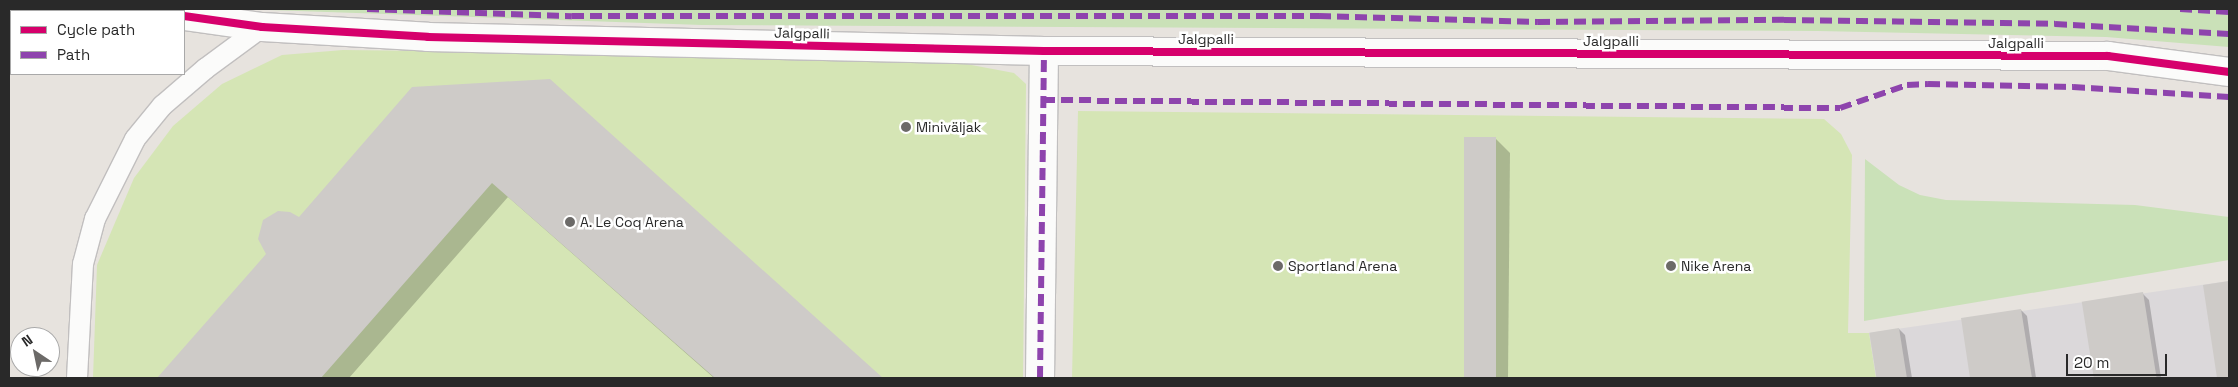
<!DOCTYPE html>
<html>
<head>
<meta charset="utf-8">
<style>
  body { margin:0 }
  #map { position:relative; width:2238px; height:387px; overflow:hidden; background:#e7e3de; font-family:"Space Grotesk",sans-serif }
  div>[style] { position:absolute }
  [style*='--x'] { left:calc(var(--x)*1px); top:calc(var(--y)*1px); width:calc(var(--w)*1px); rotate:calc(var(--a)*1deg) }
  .industrial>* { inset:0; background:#dbd8da }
  .green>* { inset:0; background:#cae1b8 }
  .pitch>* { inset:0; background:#d5e5b5 }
  .shadow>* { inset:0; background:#0003 }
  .building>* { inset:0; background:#cecbc8; transform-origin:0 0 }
  .roads { filter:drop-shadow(1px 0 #c1bfbf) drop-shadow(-1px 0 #c1bfbf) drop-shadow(0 1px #c1bfbf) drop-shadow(0 -1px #c1bfbf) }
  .lane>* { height:20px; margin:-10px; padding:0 10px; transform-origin:10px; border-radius:10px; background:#fbfbfa }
  .street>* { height:28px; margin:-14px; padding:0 14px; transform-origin:14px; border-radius:14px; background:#fbfbfa }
  .quiet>* { height:6px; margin-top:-3px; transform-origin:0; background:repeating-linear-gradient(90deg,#8e44ad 0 12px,transparent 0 18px) }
  .cycleway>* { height:8px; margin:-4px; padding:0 4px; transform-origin:4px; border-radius:4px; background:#d6006c }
  .dots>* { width:14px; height:14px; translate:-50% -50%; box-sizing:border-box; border:2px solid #fff; border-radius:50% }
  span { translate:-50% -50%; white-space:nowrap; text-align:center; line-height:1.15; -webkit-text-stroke:5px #fff; paint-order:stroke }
  .street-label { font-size:14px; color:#292929 }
  .poi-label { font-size:14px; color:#292929 }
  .left { translate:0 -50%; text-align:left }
  .frame { position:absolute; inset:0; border:10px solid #292929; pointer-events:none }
  .legend { position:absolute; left:10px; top:10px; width:175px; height:65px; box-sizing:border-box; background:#fff; border:1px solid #a9a9a9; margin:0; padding:6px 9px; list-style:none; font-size:15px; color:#292929 }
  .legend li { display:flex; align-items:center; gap:10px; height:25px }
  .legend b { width:25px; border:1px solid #a9a9a9 }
  .north { position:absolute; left:10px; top:327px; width:50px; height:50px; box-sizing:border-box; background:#fff; border:1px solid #a9a9a9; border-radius:50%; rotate:326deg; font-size:14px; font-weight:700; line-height:20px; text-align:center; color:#292929 }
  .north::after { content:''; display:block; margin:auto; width:18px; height:22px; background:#6c6a68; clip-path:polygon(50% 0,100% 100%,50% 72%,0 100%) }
  .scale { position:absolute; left:2066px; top:354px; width:101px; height:22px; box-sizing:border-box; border:2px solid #292929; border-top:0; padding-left:6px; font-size:15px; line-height:18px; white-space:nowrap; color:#292929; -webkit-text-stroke:4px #fff; paint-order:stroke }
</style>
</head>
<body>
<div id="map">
  <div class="industrial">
    <i style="clip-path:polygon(2229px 281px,2229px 378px,1876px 378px,1869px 333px)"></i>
  </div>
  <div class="green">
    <i style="clip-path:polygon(240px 9px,2229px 9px,2229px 47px,2106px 37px,1818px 31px,702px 25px)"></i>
    <i style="clip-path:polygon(1865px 159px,1899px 185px,1920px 195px,1946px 200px,2135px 205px,2229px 217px,2229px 260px,1864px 321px)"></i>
  </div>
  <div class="pitch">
    <i style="clip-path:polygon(343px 50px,929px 57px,1014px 73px,1026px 84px,1023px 378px,93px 378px,97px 265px,134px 178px,173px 126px,222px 84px,282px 55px)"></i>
    <i style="clip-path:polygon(1078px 111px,1824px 119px,1841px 134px,1852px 155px,1848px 333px,1869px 333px,1876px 378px,1072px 378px)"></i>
  </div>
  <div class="shadow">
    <i style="clip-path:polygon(550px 81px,881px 378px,714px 378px,508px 197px,349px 378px,159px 378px,299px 219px)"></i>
    <i style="clip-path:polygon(1466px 138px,1495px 138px,1510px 153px,1508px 378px,1464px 378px)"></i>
    <i style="clip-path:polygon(2229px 282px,2229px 378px,2218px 378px,2204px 286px)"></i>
    <i style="clip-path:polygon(2143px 294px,2149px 300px,2161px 378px,2095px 378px,2083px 303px)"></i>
    <i style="clip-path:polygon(2021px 310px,2027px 316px,2036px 378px,1971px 378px,1962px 319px)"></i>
    <i style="clip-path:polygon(1899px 329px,1905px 335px,1912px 378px,1877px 378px,1871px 334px)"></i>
  </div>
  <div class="building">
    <i style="clip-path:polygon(550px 79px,883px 378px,715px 378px,492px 183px,321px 378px,157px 378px,266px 254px,258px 239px,263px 220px,278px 211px,290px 212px,299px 217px,412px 87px)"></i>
    <i style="left:1464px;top:137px;width:32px;height:241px"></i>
    <i style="clip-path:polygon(2229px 281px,2229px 378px,2217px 378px,2203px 285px)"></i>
    <i style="left:2143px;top:292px;width:87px;height:62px;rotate:81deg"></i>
    <i style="clip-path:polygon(2021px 309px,2032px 378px,1970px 378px,1961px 318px)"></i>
    <i style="left:1899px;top:328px;width:51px;height:30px;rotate:81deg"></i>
  </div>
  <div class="roads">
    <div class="lane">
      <i style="--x:77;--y:378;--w:114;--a:-87"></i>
      <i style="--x:83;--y:264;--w:47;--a:-75.1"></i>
      <i style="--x:95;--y:219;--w:89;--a:-63.4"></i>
      <i style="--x:135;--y:139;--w:43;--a:-50.7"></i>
      <i style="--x:162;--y:106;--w:57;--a:-40.7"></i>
      <i style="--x:205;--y:69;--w:71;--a:-36.4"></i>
    </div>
    <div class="street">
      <i style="--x:136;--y:9;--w:17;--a:7"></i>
      <i style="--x:184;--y:16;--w:79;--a:8"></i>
      <i style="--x:262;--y:27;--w:166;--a:3.4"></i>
      <i style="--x:428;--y:37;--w:616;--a:1.3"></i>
      <i style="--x:1044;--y:51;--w:1064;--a:0.27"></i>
      <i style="--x:2108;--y:56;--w:122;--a:7.5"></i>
      <i style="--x:1040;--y:378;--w:327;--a:-89.3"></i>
    </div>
  </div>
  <div class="quiet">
    <i style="--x:367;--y:9;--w:205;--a:2"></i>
    <i style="--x:572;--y:16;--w:747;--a:0"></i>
    <i style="--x:1319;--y:16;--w:219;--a:1.6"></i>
    <i style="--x:1538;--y:22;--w:246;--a:-0.5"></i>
    <i style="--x:1784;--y:20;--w:271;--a:0.8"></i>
    <i style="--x:2055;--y:24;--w:174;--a:3.3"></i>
    <i style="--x:2180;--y:9;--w:49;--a:3.5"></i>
    <i style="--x:1043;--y:100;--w:797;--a:0.58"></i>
    <i style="--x:1840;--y:108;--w:71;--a:-18.9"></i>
    <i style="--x:1907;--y:85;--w:21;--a:-3"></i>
    <i style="--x:1928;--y:84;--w:145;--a:1.2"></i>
    <i style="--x:2073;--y:87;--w:156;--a:3.7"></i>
    <i style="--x:1040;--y:378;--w:327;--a:-89.3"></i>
  </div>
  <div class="cycleway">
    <i style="--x:184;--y:16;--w:79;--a:8"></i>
    <i style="--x:262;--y:27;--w:166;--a:3.4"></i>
    <i style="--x:428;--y:37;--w:616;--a:1.3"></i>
    <i style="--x:1044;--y:51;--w:1064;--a:0.27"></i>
    <i style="--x:2108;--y:56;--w:122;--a:7.5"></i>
  </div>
  <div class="dots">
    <i style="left:906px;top:127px;background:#6c6a68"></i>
    <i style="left:570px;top:222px;background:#6c6a68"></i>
    <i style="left:1278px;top:266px;background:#6c6a68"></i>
    <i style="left:1671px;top:266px;background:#6c6a68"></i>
  </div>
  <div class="street-label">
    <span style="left:802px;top:33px;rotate:1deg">Jalgpalli</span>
    <span style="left:1206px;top:39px">Jalgpalli</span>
    <span style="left:1611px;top:41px">Jalgpalli</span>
    <span style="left:2016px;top:43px">Jalgpalli</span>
  </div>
  <div class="poi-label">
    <span class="left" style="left:916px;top:127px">Miniväljak</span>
    <span class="left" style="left:580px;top:222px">A. Le Coq Arena</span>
    <span class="left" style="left:1288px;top:266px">Sportland Arena</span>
    <span class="left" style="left:1681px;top:266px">Nike Arena</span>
  </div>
  <div class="frame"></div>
  <ul class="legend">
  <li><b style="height:6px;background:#d6006c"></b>Cycle path</li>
  <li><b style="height:6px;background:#8e44ad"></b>Path</li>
  </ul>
  <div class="north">N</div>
  <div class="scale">20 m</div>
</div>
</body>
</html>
